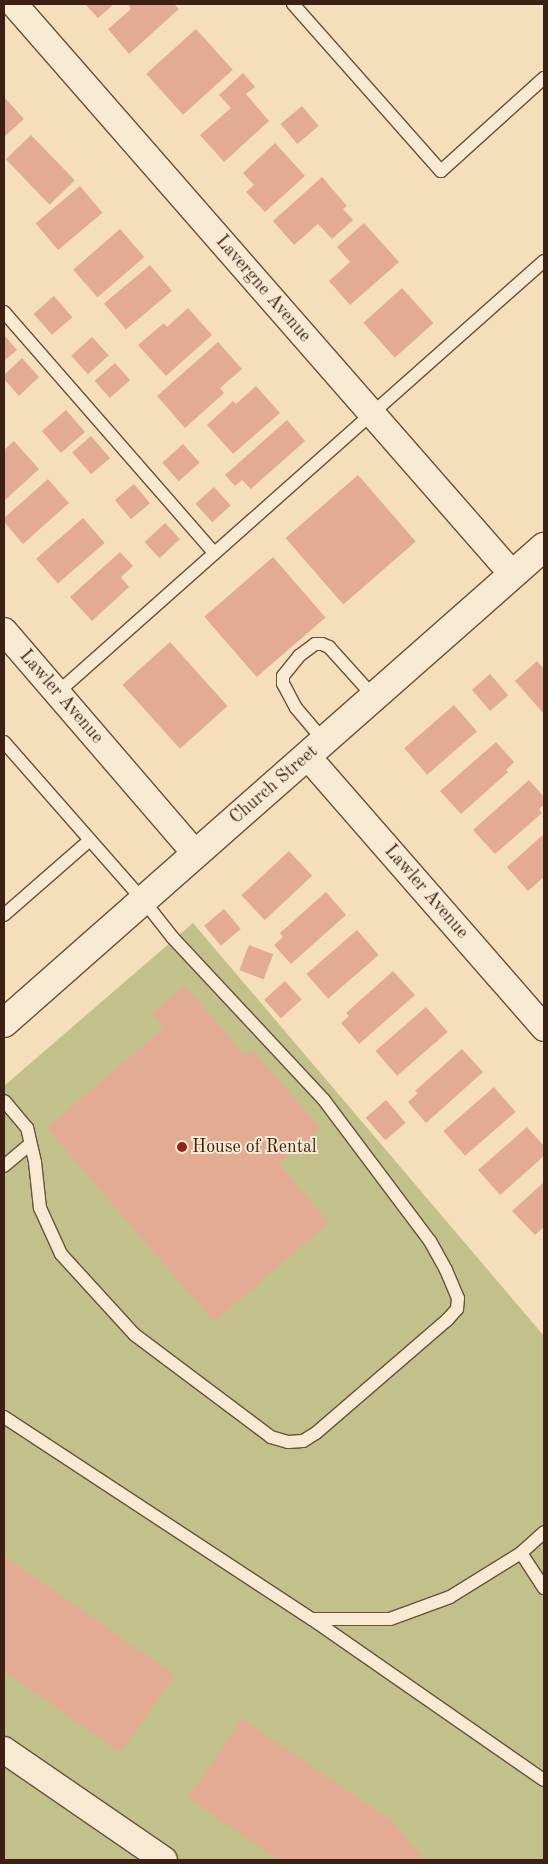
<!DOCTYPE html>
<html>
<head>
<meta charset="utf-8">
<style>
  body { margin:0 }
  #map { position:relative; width:548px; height:1864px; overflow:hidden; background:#f4dfba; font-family:"Old Standard TT",serif }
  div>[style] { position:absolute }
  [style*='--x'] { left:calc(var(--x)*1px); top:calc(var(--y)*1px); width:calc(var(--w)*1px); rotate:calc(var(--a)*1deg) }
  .green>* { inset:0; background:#c2c08b }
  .building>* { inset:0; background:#e4ab94; transform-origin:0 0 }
  .roads { filter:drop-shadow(1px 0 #6a503e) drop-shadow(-1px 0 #6a503e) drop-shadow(0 1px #6a503e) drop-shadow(0 -1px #6a503e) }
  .service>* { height:12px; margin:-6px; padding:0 6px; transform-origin:6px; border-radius:6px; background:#f8ead2 }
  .minor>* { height:26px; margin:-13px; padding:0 13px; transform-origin:13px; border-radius:13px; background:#f8ead2 }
  .tertiary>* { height:28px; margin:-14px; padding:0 14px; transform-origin:14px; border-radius:14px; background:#f8ead2 }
  .dots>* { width:14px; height:14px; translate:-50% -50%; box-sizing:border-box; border:2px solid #f8ead2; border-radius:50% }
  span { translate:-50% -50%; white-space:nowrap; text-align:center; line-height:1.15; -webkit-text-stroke:4px #f8ead2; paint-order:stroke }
  .street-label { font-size:18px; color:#3c2014 }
  .poi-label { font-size:18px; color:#3c2014 }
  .left { translate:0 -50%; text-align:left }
  .frame { position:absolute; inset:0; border:5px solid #3c2014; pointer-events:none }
</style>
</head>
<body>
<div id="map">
  <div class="green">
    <i style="clip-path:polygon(193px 923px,544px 1336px,544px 1860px,4px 1860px,4px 1086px)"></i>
  </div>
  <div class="building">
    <i style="clip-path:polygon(85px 4px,114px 4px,98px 18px)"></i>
    <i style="clip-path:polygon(128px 4px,174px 4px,179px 9px,129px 54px,108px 29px,131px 9px)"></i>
    <i style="left:196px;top:29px;width:55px;height:67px;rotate:48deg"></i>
    <i style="clip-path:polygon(243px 73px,255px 87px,246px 94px,269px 121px,224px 162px,200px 135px,231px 108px,219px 95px)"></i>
    <i style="clip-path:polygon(4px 97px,24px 119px,4px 137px)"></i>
    <i style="left:302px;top:106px;width:26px;height:28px;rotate:50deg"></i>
    <i style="left:31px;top:135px;width:63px;height:35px;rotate:46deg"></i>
    <i style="clip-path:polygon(275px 143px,305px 176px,265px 212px,246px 192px,254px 185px,243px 173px)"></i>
    <i style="clip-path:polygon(322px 177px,347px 206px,343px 209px,353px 220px,332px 239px,318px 224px,294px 245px,273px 221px)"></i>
    <i style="left:80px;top:186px;width:35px;height:58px;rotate:50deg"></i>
    <i style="clip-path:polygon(364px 223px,399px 262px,350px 305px,329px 281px,350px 262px,337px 247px)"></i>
    <i style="left:120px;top:229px;width:37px;height:62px;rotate:49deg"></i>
    <i style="left:150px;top:265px;width:34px;height:60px;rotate:50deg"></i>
    <i style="left:402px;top:288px;width:47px;height:52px;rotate:48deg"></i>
    <i style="left:54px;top:296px;width:28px;height:27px;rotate:49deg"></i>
    <i style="clip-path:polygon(188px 308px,212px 335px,166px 376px,138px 345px,164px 323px,167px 327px)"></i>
    <i style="clip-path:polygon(4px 335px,17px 350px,4px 361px)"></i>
    <i style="left:92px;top:337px;width:25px;height:28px;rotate:48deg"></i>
    <i style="clip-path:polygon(218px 342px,242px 369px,220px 388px,224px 393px,185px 428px,157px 396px)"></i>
    <i style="clip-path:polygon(22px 358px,39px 377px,19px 396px,4px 379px,4px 375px)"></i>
    <i style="left:115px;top:363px;width:23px;height:27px;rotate:49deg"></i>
    <i style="clip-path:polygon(256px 386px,280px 413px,233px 454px,207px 425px,233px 401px,236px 404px)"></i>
    <i style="left:66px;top:410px;width:29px;height:32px;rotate:49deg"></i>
    <i style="clip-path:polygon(287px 420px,305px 441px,251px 489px,242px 480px,235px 486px,225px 475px)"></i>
    <i style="left:91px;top:436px;width:29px;height:25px;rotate:49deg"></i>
    <i style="clip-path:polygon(14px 441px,39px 469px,4px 501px,4px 450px)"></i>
    <i style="left:183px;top:444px;width:25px;height:28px;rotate:48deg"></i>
    <i style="left:358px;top:475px;width:88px;height:96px;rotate:49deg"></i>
    <i style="clip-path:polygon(48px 479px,69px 503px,23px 544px,4px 522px,4px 518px)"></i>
    <i style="left:134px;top:484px;width:25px;height:25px;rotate:50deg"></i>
    <i style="left:214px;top:487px;width:25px;height:25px;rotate:48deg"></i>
    <i style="left:83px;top:518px;width:33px;height:62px;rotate:49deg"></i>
    <i style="left:165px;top:523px;width:22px;height:28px;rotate:47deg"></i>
    <i style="clip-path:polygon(120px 552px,133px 566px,121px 577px,129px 587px,92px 621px,70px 597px)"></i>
    <i style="left:273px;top:557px;width:80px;height:91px;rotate:49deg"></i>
    <i style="left:170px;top:642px;width:86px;height:64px;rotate:48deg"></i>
    <i style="clip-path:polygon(537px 661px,544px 669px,544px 714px,515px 681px)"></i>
    <i style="left:490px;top:674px;width:28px;height:24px;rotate:49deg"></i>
    <i style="left:454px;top:705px;width:35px;height:66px;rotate:49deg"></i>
    <i style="clip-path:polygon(496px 742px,514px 762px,506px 770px,508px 772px,461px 814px,440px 791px)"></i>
    <i style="clip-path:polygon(529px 780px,544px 797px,544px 805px,539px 809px,542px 813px,495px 854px,473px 830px)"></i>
    <i style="clip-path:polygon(544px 834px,544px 877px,528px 891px,507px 867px)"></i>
    <i style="left:289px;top:851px;width:34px;height:65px;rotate:47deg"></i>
    <i style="clip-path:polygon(326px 892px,346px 915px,291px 964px,274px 945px,283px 937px,280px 933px)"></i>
    <i style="left:224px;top:909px;width:26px;height:26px;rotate:50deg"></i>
    <i style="left:357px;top:930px;width:33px;height:67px;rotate:49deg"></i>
    <i style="left:249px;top:945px;width:26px;height:27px;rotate:21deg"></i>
    <i style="clip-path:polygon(393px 971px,415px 995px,359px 1044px,341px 1023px,349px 1016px,346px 1013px)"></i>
    <i style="left:285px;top:981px;width:25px;height:28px;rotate:48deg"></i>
    <i style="clip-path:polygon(185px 985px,245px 1056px,253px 1050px,321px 1129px,279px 1164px,329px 1223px,214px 1322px,47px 1128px,164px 1028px,152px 1014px)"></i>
    <i style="left:426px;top:1007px;width:33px;height:67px;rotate:49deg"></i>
    <i style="clip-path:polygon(462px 1049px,483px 1072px,426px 1123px,408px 1102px,418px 1093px,415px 1091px)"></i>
    <i style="left:494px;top:1087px;width:33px;height:67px;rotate:49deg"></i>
    <i style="left:386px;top:1100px;width:30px;height:27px;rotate:49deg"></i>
    <i style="clip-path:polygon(527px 1127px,544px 1146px,544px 1156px,500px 1195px,478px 1170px)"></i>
    <i style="clip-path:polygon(544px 1182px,544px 1227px,535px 1235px,512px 1211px)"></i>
    <i style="clip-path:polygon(4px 1556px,175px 1675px,121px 1753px,4px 1671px)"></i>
    <i style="clip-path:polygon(242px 1719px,391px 1820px,425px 1860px,279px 1860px,188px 1798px)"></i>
  </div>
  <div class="roads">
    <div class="service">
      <i style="--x:293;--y:4;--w:223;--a:48.5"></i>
      <i style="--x:441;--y:171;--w:139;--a:-42.1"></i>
      <i style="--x:4;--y:312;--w:320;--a:48.9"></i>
      <i style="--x:57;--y:693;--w:651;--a:-41.58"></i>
      <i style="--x:324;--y:741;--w:43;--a:-130.3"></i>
      <i style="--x:296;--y:708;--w:27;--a:-118"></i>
      <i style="--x:283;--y:684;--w:8;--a:-90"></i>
      <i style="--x:283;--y:676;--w:26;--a:-51"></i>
      <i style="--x:299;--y:656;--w:20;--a:-37"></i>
      <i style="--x:315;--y:644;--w:7;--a:0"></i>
      <i style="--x:322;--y:644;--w:8;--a:23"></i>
      <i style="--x:329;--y:647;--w:67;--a:48"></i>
      <i style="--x:4;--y:742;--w:210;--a:48.7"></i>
      <i style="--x:143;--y:900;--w:48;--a:51.7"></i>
      <i style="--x:173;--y:938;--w:221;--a:47"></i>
      <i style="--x:324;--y:1100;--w:176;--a:53.1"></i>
      <i style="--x:430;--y:1241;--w:33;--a:61"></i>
      <i style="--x:446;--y:1270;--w:30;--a:67"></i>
      <i style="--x:458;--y:1298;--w:11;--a:95"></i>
      <i style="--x:457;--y:1309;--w:15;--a:132"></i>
      <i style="--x:447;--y:1320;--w:173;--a:139.2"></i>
      <i style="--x:316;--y:1433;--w:15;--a:148"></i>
      <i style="--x:303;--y:1441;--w:15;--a:176"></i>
      <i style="--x:288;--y:1442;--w:18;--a:-164"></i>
      <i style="--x:271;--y:1437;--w:171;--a:-143.1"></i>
      <i style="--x:134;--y:1334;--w:108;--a:-132.4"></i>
      <i style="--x:61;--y:1254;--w:51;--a:-114.5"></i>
      <i style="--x:40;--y:1208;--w:46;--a:-96.2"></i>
      <i style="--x:35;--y:1162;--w:35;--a:-103"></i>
      <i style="--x:27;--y:1128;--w:35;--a:-130"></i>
      <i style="--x:4;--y:915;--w:114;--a:-41.1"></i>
      <i style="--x:4;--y:1166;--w:34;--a:-40"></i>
      <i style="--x:4;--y:1417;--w:368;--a:33.3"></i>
      <i style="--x:312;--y:1619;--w:282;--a:34.8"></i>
      <i style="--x:521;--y:1553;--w:42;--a:56.7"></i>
      <i style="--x:312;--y:1619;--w:78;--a:0"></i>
      <i style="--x:390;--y:1619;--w:64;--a:-20.1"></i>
      <i style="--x:450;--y:1597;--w:84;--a:-31.8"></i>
      <i style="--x:521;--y:1553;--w:31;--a:-42"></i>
    </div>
    <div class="minor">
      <i style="--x:14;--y:4;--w:758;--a:48.85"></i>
      <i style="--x:4;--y:631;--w:294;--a:49.3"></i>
      <i style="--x:307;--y:756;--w:361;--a:48.9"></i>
      <i style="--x:4;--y:1750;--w:194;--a:34.5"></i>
    </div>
    <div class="tertiary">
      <i style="--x:4;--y:1023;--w:720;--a:-41.4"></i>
    </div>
  </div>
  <div class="dots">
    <i style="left:182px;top:1147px;background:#8f2418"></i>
  </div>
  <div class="street-label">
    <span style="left:263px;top:289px;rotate:49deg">Lavergne Avenue</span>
    <span style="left:61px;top:697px;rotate:49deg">Lawler Avenue</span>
    <span style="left:274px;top:785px;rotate:-41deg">Church Street</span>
    <span style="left:426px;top:892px;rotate:49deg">Lawler Avenue</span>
  </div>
  <div class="poi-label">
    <span class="left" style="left:192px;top:1147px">House of Rental</span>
  </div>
  <div class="frame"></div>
</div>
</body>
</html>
